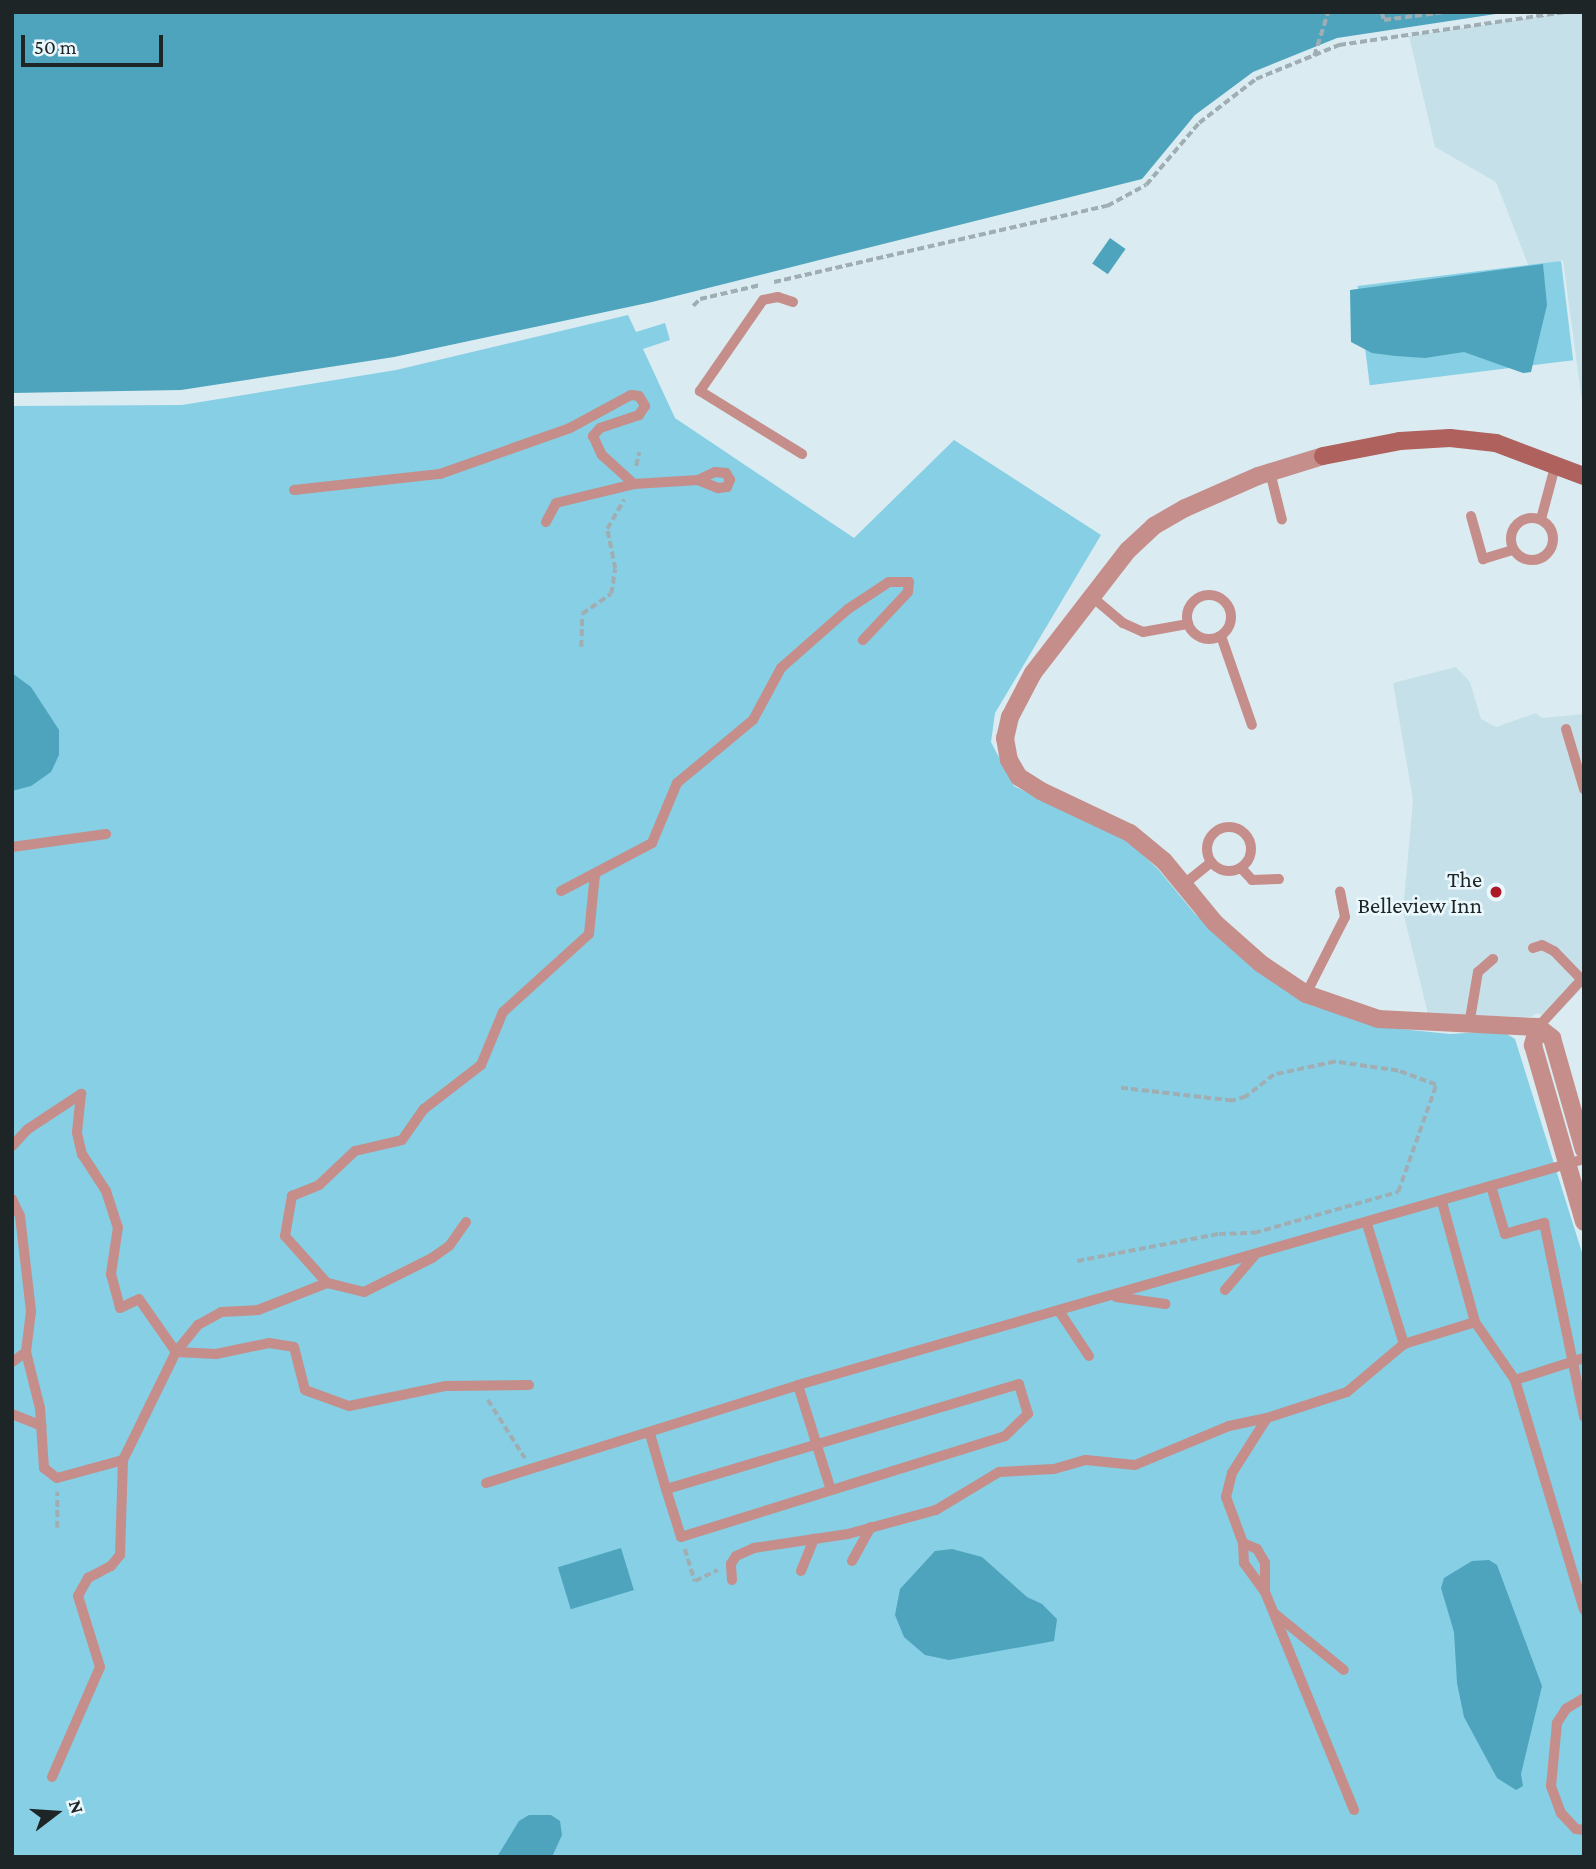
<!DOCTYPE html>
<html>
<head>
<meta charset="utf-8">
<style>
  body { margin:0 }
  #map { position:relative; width:1596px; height:1869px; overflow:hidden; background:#daecf2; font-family:"Crimson Pro",serif }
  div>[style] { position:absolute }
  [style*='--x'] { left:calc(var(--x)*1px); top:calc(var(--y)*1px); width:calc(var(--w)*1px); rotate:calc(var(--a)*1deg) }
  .built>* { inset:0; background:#c6e0e9 }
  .green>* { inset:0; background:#86cfe5; transform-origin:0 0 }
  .water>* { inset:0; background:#4ea4bd; transform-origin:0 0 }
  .path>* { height:3.5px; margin-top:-1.75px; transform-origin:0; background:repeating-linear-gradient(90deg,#a0aeb3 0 7px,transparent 0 10.5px) }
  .lane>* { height:10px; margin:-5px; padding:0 5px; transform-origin:5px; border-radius:5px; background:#c58e8a }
  .lane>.ring { margin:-5px; padding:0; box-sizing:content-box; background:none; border:10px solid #c58e8a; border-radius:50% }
  .street>* { height:18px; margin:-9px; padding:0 9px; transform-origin:9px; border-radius:9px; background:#c58e8a }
  .secondary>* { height:18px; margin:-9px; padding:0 9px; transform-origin:9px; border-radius:9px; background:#af615d }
  .dots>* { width:19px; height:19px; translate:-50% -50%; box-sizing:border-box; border:4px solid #eaf8fd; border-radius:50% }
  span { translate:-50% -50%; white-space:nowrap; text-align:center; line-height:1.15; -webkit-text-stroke:5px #eaf8fd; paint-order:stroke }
  .poi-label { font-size:23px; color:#1e2527 }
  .right { translate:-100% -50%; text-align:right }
  .frame { position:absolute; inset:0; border:14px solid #1e2527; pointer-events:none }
  .north { position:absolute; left:21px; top:1778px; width:70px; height:70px; -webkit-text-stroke:5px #eaf8fd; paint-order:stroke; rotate:73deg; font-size:19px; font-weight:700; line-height:28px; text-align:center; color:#1e2527 }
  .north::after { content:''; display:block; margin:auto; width:24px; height:32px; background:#1e2527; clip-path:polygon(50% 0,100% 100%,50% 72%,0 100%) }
  .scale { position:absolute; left:21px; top:35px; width:142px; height:32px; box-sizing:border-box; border:4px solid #1e2527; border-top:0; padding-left:9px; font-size:21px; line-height:24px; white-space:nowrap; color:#1e2527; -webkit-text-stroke:5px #eaf8fd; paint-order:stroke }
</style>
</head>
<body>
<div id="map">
  <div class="built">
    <i style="clip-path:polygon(1567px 12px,1584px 12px,1584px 417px,1563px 260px,1529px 267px,1496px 182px,1435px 147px,1409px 36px)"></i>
    <i style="clip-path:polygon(1456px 667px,1470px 682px,1481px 719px,1496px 727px,1536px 713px,1542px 718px,1584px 714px,1584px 986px,1551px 1020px,1538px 1013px,1530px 1017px,1428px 1014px,1403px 912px,1413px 800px,1393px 683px)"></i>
  </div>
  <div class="green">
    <i style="left:1561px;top:261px;width:100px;height:205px;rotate:83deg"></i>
    <i style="clip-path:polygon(628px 315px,636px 332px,665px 323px,670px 340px,643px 349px,675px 418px,854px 538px,954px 440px,1101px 535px,995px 713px,991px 742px,1014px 786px,1128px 841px,1158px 869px,1195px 914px,1278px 985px,1313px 1006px,1391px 1028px,1450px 1034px,1502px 1031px,1515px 1039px,1584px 1259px,1584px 1857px,12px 1857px,12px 406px,182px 405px,396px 370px)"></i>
  </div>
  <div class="water">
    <i style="clip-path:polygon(12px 12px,1509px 12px,1337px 38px,1253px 72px,1195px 115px,1142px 179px,652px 302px,394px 357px,181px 390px,12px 393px)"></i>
    <i style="left:1110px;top:238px;width:19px;height:31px;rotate:35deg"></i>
    <i style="clip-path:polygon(1543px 264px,1547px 305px,1531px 372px,1523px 373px,1464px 352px,1425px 358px,1396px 356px,1372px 353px,1351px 342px,1350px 290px)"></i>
    <i style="clip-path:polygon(12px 673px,31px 687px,59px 730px,59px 755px,51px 772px,31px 786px,12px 791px)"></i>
    <i style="left:621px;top:1548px;width:44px;height:66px;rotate:73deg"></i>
    <i style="clip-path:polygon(952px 1549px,982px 1557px,1027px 1597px,1042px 1604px,1057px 1619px,1054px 1641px,949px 1660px,925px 1655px,904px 1637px,895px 1615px,900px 1589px,935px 1551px)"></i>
    <i style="clip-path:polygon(1489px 1560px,1497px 1565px,1542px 1686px,1521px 1774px,1523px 1786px,1516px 1790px,1497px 1778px,1464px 1717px,1457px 1683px,1454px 1632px,1441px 1588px,1444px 1578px,1472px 1561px)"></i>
    <i style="clip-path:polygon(529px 1815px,551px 1815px,560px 1821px,562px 1835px,552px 1857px,497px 1857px,519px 1821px)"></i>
  </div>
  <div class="path">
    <i style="--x:1382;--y:12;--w:8;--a:76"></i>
    <i style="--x:1384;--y:20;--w:61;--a:-7.6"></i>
    <i style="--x:1314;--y:56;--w:46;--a:-72.3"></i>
    <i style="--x:774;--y:282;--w:342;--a:-12.9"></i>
    <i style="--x:1107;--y:206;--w:44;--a:-28.3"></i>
    <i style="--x:1146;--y:185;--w:82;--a:-49.5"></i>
    <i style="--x:1199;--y:123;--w:72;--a:-37.7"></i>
    <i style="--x:1256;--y:79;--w:90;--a:-22.3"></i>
    <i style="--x:1339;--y:45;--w:227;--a:-8.3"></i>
    <i style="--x:693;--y:306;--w:10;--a:-45"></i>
    <i style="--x:700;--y:299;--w:62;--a:-13.1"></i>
    <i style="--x:636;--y:466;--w:14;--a:-78"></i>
    <i style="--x:581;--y:647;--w:33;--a:-88"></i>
    <i style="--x:582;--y:614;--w:35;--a:-35"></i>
    <i style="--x:611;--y:594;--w:25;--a:-81"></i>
    <i style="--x:615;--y:569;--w:41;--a:-101.3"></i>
    <i style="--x:607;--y:529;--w:34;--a:-60"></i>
    <i style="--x:1077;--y:1261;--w:145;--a:-10.8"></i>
    <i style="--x:1219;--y:1234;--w:35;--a:-2"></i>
    <i style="--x:1254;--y:1233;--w:150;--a:-15.9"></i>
    <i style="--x:1398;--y:1192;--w:114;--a:-70.4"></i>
    <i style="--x:1436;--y:1085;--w:40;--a:-159.8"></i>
    <i style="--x:1398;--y:1071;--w:64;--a:-171.9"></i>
    <i style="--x:1335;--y:1062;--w:62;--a:168"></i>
    <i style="--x:1274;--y:1075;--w:36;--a:142"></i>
    <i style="--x:1246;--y:1097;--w:15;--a:164"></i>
    <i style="--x:1232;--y:1101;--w:114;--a:-173.4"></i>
    <i style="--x:488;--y:1400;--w:69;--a:57.5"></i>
    <i style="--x:57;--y:1528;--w:36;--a:-90"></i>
    <i style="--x:685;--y:1549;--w:34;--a:73"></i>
    <i style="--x:695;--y:1581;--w:25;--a:-26"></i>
  </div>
  <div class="lane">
    <i style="--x:793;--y:302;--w:16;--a:-162"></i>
    <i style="--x:778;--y:297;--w:15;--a:169"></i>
    <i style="--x:763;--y:300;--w:111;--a:124.7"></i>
    <i style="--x:700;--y:391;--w:120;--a:31.7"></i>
    <i style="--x:1270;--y:472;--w:49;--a:76"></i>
    <i style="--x:294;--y:490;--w:147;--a:-6.3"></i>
    <i style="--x:440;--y:474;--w:138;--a:-19.5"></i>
    <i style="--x:570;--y:428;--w:69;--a:-28.4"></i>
    <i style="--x:631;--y:395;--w:8;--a:7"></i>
    <i style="--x:639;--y:396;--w:12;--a:59"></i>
    <i style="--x:645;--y:406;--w:11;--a:124"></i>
    <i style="--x:639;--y:415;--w:41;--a:161.6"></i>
    <i style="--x:600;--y:428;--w:11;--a:131"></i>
    <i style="--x:593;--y:436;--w:21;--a:65"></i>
    <i style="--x:602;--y:455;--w:43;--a:42.2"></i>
    <i style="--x:634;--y:484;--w:64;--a:-3.6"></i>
    <i style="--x:698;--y:480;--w:22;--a:22"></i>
    <i style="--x:718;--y:488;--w:9;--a:-6"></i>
    <i style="--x:727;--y:487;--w:8;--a:-67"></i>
    <i style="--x:730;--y:480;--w:8;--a:-120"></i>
    <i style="--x:726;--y:473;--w:11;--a:-175"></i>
    <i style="--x:715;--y:472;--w:19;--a:155"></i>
    <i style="--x:1471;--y:516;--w:45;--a:74.4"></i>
    <i style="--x:1483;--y:559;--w:31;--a:-17"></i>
    <i class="ring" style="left:1511px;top:518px;width:32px;height:32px"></i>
    <i style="--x:1541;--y:519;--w:58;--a:-75"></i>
    <i style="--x:546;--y:522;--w:21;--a:-62"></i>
    <i style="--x:556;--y:503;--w:80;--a:-13.7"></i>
    <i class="ring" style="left:1187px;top:595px;width:34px;height:34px"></i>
    <i style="--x:1091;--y:596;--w:42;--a:40.2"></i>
    <i style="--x:1123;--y:623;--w:22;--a:24"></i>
    <i style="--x:1143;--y:632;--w:46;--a:-10.1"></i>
    <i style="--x:1221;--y:636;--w:94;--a:70.8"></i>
    <i style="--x:1566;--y:729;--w:63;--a:73.3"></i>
    <i class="ring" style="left:1207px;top:827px;width:34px;height:34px"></i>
    <i style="--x:12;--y:847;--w:95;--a:-7.9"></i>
    <i style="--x:1241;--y:868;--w:16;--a:47"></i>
    <i style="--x:1252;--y:880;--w:27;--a:-2"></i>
    <i style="--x:1183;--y:885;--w:36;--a:-39"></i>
    <i style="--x:561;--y:891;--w:103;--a:-27.8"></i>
    <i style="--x:652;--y:843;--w:65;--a:-67.4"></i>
    <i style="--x:677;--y:783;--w:99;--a:-39.7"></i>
    <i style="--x:753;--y:720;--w:59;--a:-61.7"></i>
    <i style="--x:781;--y:668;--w:89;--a:-41.4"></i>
    <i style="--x:848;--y:609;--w:49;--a:-33.4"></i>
    <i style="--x:889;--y:582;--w:20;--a:0"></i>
    <i style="--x:909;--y:582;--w:10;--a:96"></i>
    <i style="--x:908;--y:592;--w:66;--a:133.2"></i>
    <i style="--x:1533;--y:948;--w:9;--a:-18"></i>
    <i style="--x:1542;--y:945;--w:13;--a:27"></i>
    <i style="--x:1554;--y:951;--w:39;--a:46"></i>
    <i style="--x:1306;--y:994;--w:86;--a:-63.1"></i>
    <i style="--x:1345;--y:917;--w:26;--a:-101"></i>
    <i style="--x:1469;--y:1025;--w:54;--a:-80.4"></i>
    <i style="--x:1478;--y:972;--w:20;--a:-41"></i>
    <i style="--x:1538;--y:1027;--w:68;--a:-47.4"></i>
    <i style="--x:12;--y:1146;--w:23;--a:-47"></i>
    <i style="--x:28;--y:1129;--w:64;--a:-33.4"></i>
    <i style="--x:81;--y:1094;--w:39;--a:96"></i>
    <i style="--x:77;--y:1133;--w:22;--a:77"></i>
    <i style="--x:82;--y:1154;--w:44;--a:57"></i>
    <i style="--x:106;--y:1191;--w:38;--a:72"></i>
    <i style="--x:118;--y:1227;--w:48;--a:98.5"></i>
    <i style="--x:111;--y:1274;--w:35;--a:75"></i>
    <i style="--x:120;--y:1308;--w:21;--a:-25"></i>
    <i style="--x:139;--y:1299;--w:65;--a:55.1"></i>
    <i style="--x:176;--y:1352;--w:35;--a:-51"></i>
    <i style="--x:198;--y:1325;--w:26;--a:-29"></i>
    <i style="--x:221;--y:1312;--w:37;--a:-3"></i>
    <i style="--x:258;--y:1310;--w:74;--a:-21.4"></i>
    <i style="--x:1491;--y:1186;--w:50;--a:73.7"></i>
    <i style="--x:1505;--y:1234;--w:41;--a:-15.8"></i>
    <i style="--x:1544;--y:1223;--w:198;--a:78.3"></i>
    <i style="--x:12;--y:1199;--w:19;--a:65"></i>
    <i style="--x:20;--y:1216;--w:96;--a:83.4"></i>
    <i style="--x:31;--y:1311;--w:41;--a:97"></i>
    <i style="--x:26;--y:1352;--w:17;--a:144"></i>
    <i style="--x:1442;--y:1202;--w:124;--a:74.6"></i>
    <i style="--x:1475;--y:1322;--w:70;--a:55.4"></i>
    <i style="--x:1515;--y:1380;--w:240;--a:73.3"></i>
    <i style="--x:466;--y:1222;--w:29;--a:125"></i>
    <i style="--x:449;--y:1246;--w:21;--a:145"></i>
    <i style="--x:432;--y:1258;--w:76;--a:153.4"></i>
    <i style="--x:364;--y:1292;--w:38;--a:-166"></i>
    <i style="--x:327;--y:1283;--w:63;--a:-131.8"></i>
    <i style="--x:285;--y:1236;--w:41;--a:-80.1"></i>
    <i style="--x:292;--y:1196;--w:29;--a:-22"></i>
    <i style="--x:319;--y:1185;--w:50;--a:-43.4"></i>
    <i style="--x:355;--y:1151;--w:48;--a:-13.2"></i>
    <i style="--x:402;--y:1140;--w:38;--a:-55"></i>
    <i style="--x:424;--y:1109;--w:72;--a:-37.7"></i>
    <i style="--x:481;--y:1065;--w:57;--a:-67.5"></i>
    <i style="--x:503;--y:1012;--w:116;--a:-42.2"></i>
    <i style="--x:589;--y:934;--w:60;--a:-84.3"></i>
    <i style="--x:1367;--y:1224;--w:126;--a:72.9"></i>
    <i style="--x:1225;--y:1290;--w:45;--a:-49.5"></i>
    <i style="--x:1116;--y:1297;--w:50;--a:8"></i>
    <i style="--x:1059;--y:1311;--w:54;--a:56.3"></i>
    <i style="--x:26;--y:1352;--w:58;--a:76"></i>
    <i style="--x:40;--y:1408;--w:60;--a:86.2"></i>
    <i style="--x:44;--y:1468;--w:16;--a:38"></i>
    <i style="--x:57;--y:1478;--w:68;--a:-15.3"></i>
    <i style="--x:1515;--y:1380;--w:72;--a:-17.7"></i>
    <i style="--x:798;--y:1385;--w:110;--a:72.6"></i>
    <i style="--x:12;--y:1414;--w:32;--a:22"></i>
    <i style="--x:650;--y:1434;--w:57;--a:73.8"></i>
    <i style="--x:666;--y:1489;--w:50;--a:72.6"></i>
    <i style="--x:681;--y:1537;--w:339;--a:-17.3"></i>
    <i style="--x:1005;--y:1436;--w:32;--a:-44"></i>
    <i style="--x:1028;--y:1414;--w:31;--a:-107"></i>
    <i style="--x:1019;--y:1384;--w:368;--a:163.4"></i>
    <i style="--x:486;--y:1483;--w:327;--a:-17.4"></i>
    <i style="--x:798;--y:1385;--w:818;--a:-16.04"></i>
    <i style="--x:1243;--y:1543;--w:15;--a:23"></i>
    <i style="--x:1257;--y:1549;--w:16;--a:60"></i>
    <i style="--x:1265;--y:1563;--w:29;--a:90"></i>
    <i style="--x:852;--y:1561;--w:39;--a:-61"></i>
    <i style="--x:801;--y:1571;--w:35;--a:-68"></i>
    <i style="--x:732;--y:1580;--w:16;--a:-94"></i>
    <i style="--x:731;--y:1564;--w:9;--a:-58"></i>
    <i style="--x:736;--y:1556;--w:20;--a:-24"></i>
    <i style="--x:754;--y:1548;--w:95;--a:-8.5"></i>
    <i style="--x:848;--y:1534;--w:91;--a:-15.3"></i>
    <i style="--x:936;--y:1510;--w:74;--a:-31.1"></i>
    <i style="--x:999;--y:1472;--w:55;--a:-3.1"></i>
    <i style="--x:1054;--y:1469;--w:33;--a:-16"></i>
    <i style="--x:1086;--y:1460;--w:49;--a:5.8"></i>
    <i style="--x:1135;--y:1465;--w:102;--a:-22.5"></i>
    <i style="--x:1229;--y:1426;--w:39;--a:-12"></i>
    <i style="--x:1274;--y:1613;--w:90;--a:39.2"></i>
    <i style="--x:1584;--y:1698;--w:21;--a:149"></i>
    <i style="--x:1566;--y:1709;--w:17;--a:123"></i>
    <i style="--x:1557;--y:1723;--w:63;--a:95.4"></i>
    <i style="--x:1551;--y:1786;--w:29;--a:70"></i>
    <i style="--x:1561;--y:1813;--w:22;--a:47"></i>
    <i style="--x:1576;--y:1829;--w:8;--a:7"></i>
    <i style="--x:52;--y:1777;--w:120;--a:-66.4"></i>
    <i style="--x:100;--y:1667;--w:74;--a:-107.2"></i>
    <i style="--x:78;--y:1596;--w:21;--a:-61"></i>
    <i style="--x:88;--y:1578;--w:26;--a:-28"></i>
    <i style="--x:111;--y:1566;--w:14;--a:-51"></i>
    <i style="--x:120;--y:1555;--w:95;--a:-88.2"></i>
    <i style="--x:123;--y:1460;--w:120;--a:-63.9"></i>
    <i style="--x:176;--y:1352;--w:40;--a:2.9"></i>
    <i style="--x:216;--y:1354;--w:54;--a:-11.7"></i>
    <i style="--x:269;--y:1343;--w:25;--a:9"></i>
    <i style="--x:294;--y:1347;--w:44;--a:75.7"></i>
    <i style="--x:305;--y:1390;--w:47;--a:20"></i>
    <i style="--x:349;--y:1406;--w:99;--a:-11.7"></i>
    <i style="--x:446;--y:1386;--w:83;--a:-0.7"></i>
    <i style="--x:1354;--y:1810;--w:235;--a:-112.2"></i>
    <i style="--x:1265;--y:1592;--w:36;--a:-126"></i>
    <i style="--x:1244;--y:1563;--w:20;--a:-93"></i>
    <i style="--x:1243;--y:1543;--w:49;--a:-110.3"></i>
    <i style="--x:1226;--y:1497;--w:25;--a:-76"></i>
    <i style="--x:1232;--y:1473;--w:65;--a:-57.5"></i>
    <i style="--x:1267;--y:1418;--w:84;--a:-18"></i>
    <i style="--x:1347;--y:1392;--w:75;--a:-40.1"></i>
    <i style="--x:1404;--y:1344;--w:74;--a:-17.2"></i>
  </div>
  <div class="street">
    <i style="--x:1323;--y:456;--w:68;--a:162.9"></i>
    <i style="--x:1258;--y:476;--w:80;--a:156.3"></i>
    <i style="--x:1185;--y:508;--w:36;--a:150"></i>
    <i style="--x:1154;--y:526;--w:35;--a:137"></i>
    <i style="--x:1128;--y:550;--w:155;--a:127.7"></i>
    <i style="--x:1033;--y:673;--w:50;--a:117.6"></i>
    <i style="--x:1010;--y:717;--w:22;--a:103"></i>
    <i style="--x:1005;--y:738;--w:22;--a:80"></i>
    <i style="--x:1009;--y:760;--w:20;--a:60"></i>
    <i style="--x:1019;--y:777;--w:26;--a:32"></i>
    <i style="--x:1041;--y:791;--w:98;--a:25.3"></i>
    <i style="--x:1130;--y:833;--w:44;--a:39.5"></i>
    <i style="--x:1164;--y:861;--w:80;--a:50.6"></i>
    <i style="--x:1215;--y:923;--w:60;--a:41.6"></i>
    <i style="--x:1260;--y:963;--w:55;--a:34"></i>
    <i style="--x:1306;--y:994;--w:76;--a:19.1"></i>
    <i style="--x:1378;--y:1019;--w:160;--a:2.9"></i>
    <i style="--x:1538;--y:1027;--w:18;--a:38"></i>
    <i style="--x:1552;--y:1038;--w:116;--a:74.1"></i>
    <i style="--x:1538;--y:1027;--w:19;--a:106"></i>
    <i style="--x:1533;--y:1045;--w:184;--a:73.9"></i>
  </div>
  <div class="secondary">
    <i style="--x:1323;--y:456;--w:78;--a:-11"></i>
    <i style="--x:1400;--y:441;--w:50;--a:-3.4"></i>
    <i style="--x:1450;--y:438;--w:46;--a:6.2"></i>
    <i style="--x:1496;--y:443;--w:94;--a:20.6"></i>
  </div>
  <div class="dots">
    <i style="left:1496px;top:892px;background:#ad1a26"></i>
  </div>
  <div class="poi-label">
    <span class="right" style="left:1482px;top:892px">The<br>Belleview Inn</span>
  </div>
  <div class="frame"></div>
  <div class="north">N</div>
  <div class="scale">50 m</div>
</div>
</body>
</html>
